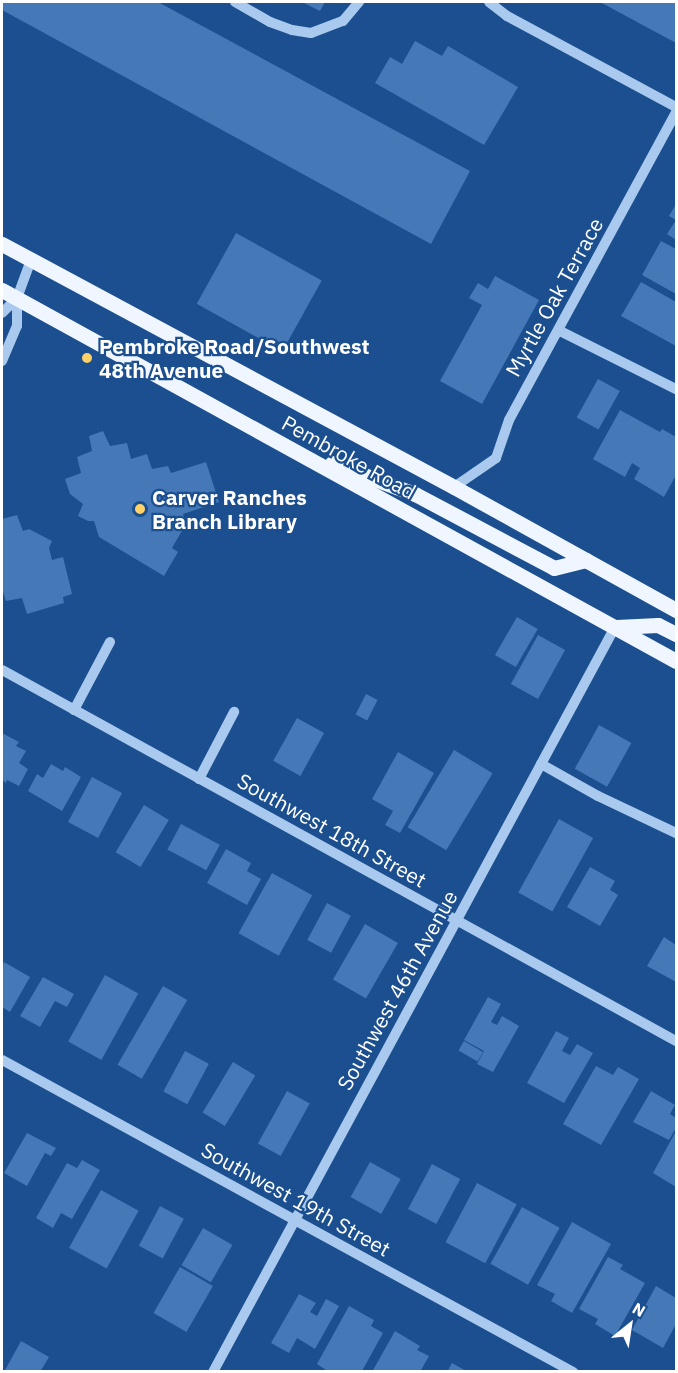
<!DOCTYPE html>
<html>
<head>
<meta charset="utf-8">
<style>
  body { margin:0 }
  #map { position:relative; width:678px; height:1373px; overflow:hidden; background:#1b4f8f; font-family:"IBM Plex Sans",sans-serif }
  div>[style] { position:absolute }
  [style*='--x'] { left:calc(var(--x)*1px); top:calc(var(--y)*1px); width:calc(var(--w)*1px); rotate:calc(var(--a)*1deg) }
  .building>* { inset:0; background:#4478b7; transform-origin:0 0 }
  .minor>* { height:10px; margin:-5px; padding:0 5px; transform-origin:5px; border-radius:5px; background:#a9c9ee }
  .major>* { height:15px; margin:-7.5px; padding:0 7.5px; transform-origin:7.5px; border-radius:7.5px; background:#f0f6ff }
  .dots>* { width:16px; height:16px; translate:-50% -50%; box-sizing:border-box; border:3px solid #1b4f8f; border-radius:50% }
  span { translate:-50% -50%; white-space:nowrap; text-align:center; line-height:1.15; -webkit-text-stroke:4.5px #1b4f8f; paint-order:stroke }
  .street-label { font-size:21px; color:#fff }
  .poi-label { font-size:21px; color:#fff; font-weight:700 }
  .left { translate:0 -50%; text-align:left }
  .frame { position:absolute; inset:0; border:3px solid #fff; pointer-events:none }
  .north { position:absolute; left:600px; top:1295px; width:60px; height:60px; -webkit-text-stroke:4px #1b4f8f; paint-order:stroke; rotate:30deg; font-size:16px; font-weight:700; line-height:24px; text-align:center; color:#fff }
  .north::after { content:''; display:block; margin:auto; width:21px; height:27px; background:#fff; clip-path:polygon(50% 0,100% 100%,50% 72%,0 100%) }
</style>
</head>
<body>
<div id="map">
  <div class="building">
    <i style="clip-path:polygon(2px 2px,158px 2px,470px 171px,431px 244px,2px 10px)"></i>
    <i style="clip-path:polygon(302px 2px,325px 2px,320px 11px)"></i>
    <i style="clip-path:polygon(600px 2px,676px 2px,676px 43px)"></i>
    <i style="clip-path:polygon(415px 41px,442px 56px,448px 46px,518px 87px,484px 145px,375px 83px,390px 57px,402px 64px)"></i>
    <i style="clip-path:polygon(676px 204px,676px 240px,667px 234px,676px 220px,669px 216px)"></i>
    <i style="left:236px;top:233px;width:98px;height:81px;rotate:29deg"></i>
    <i style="clip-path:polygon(661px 241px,676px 249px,676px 294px,642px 275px)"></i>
    <i style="clip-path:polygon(495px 276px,539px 300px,482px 404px,440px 381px,482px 305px,469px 298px,478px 283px,488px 289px)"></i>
    <i style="clip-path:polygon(641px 282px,676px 302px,676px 346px,621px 316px)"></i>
    <i style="left:598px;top:379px;width:25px;height:44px;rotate:29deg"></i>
    <i style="clip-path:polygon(620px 410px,660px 432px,662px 429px,676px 437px,676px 475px,664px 497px,634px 479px,640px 468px,632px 463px,625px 477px,593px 459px)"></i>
    <i style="clip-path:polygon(103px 431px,110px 446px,127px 443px,131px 459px,147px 454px,152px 469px,168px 466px,171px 473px,206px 462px,219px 502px,183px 514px,186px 524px,172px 548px,178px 552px,164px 576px,99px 537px,94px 521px,88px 521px,78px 516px,83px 504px,70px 494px,65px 479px,81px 473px,77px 457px,92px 451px,89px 436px)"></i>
    <i style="clip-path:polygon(17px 515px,23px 531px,29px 529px,52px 541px,49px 548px,52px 560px,63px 557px,72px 594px,63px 597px,64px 603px,27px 614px,22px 598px,6px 601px,2px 589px,2px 519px)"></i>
    <i style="left:517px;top:617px;width:24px;height:44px;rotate:30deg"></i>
    <i style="left:538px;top:635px;width:31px;height:56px;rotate:29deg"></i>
    <i style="left:366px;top:694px;width:13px;height:23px;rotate:27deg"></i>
    <i style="left:297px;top:718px;width:31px;height:49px;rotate:29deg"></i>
    <i style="left:599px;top:725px;width:37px;height:50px;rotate:29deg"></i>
    <i style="clip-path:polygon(2px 733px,19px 742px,16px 746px,26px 751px,19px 763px,28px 769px,19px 786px,7px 780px,6px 783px,2px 780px)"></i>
    <i style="left:454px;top:750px;width:45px;height:90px;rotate:31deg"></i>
    <i style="clip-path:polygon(398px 752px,434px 773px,400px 833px,385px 825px,393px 811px,372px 799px)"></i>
    <i style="clip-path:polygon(51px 764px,63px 771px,65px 767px,81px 777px,62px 811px,28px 791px,37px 774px,43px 778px)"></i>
    <i style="left:92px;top:777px;width:34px;height:51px;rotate:28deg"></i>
    <i style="left:144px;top:805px;width:29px;height:55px;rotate:31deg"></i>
    <i style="left:559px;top:819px;width:39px;height:84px;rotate:29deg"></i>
    <i style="left:181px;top:824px;width:44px;height:29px;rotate:28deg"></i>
    <i style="clip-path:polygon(226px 849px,251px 863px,247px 871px,261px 879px,247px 905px,207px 883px)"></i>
    <i style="clip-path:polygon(590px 867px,615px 881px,610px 890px,618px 895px,600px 926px,567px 907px)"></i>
    <i style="left:272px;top:873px;width:46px;height:69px;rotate:29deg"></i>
    <i style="left:327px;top:903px;width:27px;height:42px;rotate:28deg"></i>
    <i style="left:365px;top:924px;width:38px;height:64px;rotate:30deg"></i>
    <i style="clip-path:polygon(664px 937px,676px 945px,676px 982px,647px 966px)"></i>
    <i style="clip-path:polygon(4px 962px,30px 977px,10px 1012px,2px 1007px,2px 967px)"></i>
    <i style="left:105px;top:975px;width:38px;height:76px;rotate:29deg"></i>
    <i style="clip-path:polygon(43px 977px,74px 994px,67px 1007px,55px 1001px,40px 1027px,20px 1016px)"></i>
    <i style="left:163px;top:986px;width:28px;height:91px;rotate:30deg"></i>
    <i style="clip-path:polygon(488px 997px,501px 1004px,491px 1022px,497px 1025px,502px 1016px,519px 1026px,493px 1072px,477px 1064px,484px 1051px,464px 1040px)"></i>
    <i style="clip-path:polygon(556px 1031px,569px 1038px,562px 1051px,570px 1055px,577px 1044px,593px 1053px,564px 1103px,527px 1083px)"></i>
    <i style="left:464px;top:1041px;width:22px;height:11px;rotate:30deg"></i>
    <i style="left:185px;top:1051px;width:27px;height:46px;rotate:28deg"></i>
    <i style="left:233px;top:1062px;width:26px;height:59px;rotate:31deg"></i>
    <i style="clip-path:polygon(596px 1066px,613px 1075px,618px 1067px,639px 1079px,601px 1145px,563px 1124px)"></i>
    <i style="left:287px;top:1091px;width:26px;height:60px;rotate:29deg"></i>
    <i style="clip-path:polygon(651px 1091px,675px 1105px,670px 1114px,676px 1118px,676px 1128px,669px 1140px,633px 1122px)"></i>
    <i style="clip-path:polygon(676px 1131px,676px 1187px,653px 1173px)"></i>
    <i style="clip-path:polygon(27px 1133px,56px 1148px,51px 1156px,45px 1153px,27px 1186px,4px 1173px)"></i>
    <i style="clip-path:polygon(82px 1160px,100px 1170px,72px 1219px,61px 1213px,53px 1228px,36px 1218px,67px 1163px,77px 1168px)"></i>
    <i style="left:370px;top:1162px;width:35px;height:40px;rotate:29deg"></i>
    <i style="left:432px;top:1164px;width:32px;height:51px;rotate:28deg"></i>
    <i style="left:477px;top:1183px;width:45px;height:67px;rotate:28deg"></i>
    <i style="left:101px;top:1190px;width:43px;height:66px;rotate:29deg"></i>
    <i style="left:160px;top:1206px;width:27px;height:45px;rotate:28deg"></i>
    <i style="left:522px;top:1207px;width:43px;height:65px;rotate:29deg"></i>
    <i style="clip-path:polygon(572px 1222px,611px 1244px,572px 1313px,551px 1301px,555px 1294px,537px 1285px)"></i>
    <i style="left:203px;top:1228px;width:34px;height:43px;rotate:30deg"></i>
    <i style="clip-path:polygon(608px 1257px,623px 1265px,620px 1269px,645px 1283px,615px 1336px,595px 1324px,598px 1319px,579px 1309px)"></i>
    <i style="left:180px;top:1267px;width:38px;height:53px;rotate:30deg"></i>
    <i style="clip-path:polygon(656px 1286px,676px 1298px,676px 1324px,663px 1348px,632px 1330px)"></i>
    <i style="clip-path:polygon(299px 1294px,316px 1303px,310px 1312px,317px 1316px,326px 1299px,339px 1306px,315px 1349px,297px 1338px,289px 1353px,271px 1343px)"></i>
    <i style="clip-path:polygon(349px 1306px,374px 1320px,371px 1326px,383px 1333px,362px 1371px,329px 1372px,317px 1364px)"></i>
    <i style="clip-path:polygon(395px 1331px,420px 1346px,417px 1350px,429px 1356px,420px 1372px,372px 1372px)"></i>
    <i style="clip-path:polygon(21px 1341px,49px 1357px,40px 1372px,4px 1372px)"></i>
    <i style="clip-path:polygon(452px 1363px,468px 1372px,447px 1372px)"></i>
  </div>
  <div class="minor">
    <i style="--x:235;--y:2;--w:40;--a:29.7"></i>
    <i style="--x:270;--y:22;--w:23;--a:20"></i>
    <i style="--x:292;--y:30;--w:19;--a:9"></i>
    <i style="--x:311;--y:33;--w:34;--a:-21"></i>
    <i style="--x:343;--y:21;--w:25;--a:-50"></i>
    <i style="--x:489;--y:2;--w:23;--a:38"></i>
    <i style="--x:507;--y:16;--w:192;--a:28.3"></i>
    <i style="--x:2;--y:313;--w:21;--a:-45"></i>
    <i style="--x:560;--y:331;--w:130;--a:26.6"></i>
    <i style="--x:2;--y:361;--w:38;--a:-67"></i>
    <i style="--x:17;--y:326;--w:28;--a:-90"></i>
    <i style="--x:17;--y:298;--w:40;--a:-69.8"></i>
    <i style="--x:454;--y:487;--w:51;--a:-34.6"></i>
    <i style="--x:496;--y:458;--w:40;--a:-71.1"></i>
    <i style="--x:509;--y:420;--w:350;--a:-61.5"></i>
    <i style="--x:2;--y:670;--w:769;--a:28.83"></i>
    <i style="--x:74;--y:710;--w:77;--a:-62.1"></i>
    <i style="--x:541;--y:764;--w:65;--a:29.3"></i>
    <i style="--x:598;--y:796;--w:86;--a:25.4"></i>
    <i style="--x:199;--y:779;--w:76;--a:-62.4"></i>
    <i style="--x:2;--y:1060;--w:651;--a:28.65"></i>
    <i style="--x:213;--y:1372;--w:847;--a:-61.65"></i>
  </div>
  <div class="major">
    <i style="--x:2;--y:244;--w:513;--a:28.26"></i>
    <i style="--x:454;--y:487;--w:254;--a:29"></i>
    <i style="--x:2;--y:290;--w:769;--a:28.83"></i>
    <i style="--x:332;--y:463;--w:89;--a:20.5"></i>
    <i style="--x:415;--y:494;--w:157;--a:28"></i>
    <i style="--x:554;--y:568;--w:33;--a:-14"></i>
    <i style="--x:616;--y:627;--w:42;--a:-2.7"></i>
    <i style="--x:658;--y:625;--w:20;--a:27"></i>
  </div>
  <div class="dots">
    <i style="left:87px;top:358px;background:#ffd166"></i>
    <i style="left:140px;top:509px;background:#ffd166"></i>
  </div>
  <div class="street-label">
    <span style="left:554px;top:297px;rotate:-61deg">Myrtle Oak Terrace</span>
    <span style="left:349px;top:457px;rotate:29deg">Pembroke Road</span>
    <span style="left:332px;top:830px;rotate:29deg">Southwest 18th Street</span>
    <span style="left:397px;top:990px;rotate:-61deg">Southwest 46th Avenue</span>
    <span style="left:296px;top:1199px;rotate:29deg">Southwest 19th Street</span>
  </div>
  <div class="poi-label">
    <span class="left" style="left:99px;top:358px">Pembroke Road/Southwest<br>48th Avenue</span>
    <span class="left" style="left:152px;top:509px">Carver Ranches<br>Branch Library</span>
  </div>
  <div class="frame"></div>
  <div class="north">N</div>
</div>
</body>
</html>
